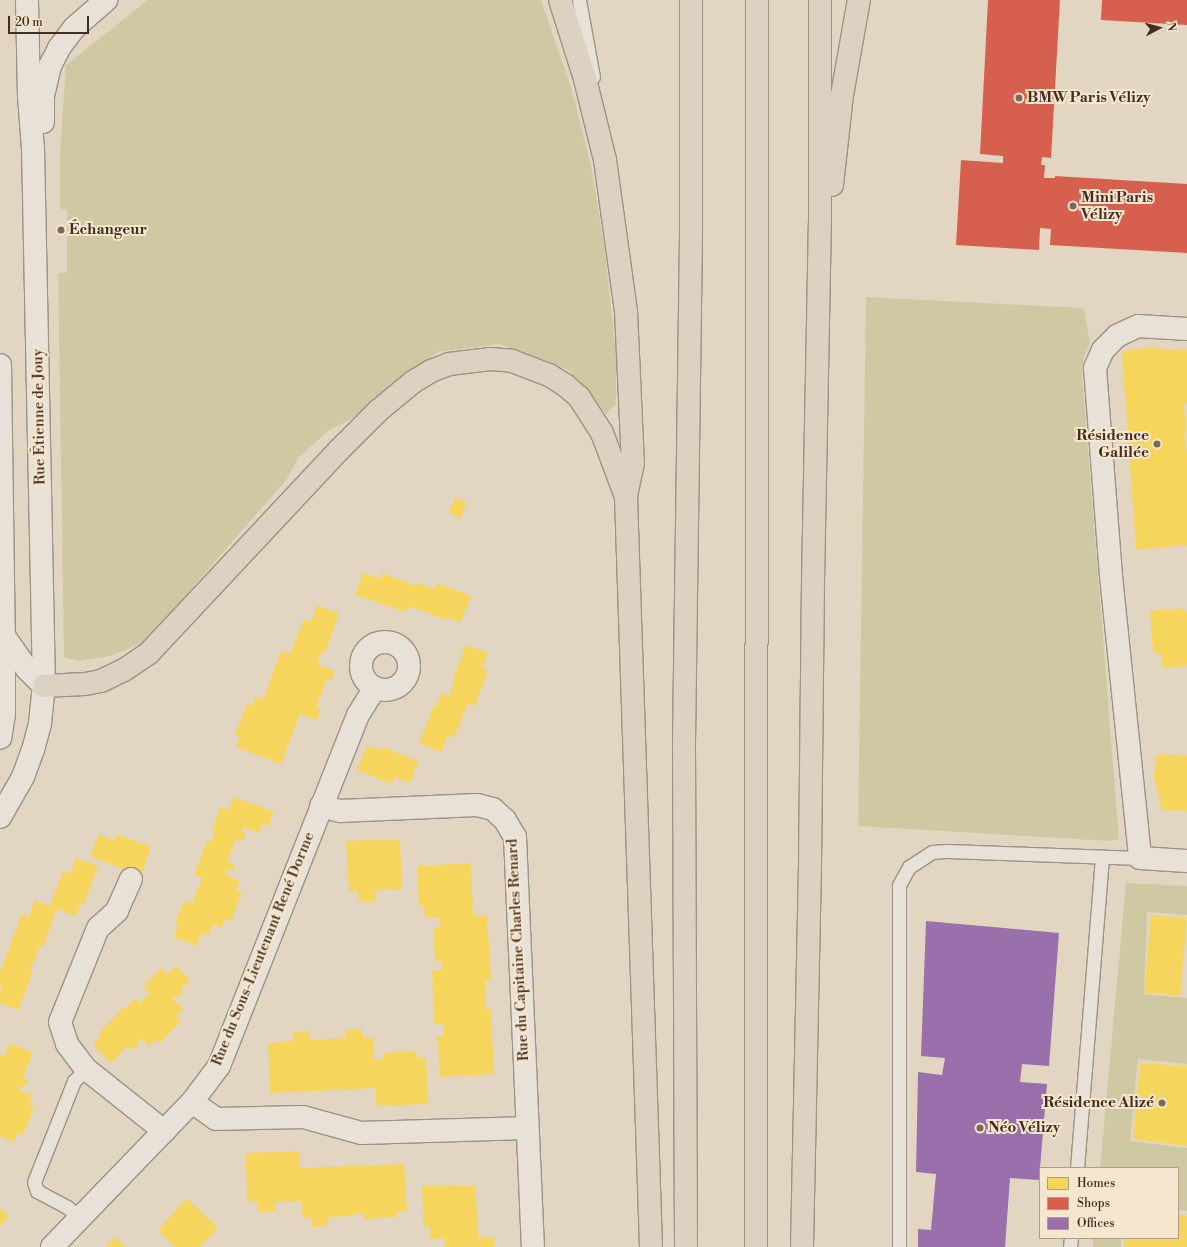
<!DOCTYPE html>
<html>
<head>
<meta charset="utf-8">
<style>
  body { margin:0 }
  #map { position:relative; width:1187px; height:1247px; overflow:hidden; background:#e2d6c2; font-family:"Libre Bodoni",serif }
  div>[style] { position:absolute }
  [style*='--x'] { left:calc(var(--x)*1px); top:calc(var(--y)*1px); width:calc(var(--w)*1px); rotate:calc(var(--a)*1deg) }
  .green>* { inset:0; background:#cfc9a3; transform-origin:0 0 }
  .homes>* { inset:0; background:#f6d55c; transform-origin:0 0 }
  .shops>* { inset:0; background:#d6604d }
  .offices>* { inset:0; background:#9970ab }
  .roads { filter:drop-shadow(1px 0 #9c9286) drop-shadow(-1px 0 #9c9286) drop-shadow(0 1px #9c9286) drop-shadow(0 -1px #9c9286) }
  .service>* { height:13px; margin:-6.5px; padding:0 6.5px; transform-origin:6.5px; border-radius:6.5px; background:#e7e1d7 }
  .minor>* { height:22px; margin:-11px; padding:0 11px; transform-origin:11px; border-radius:11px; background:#e7e1d7 }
  .minor>.ring { margin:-11px; padding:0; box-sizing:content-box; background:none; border:22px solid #e7e1d7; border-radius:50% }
  .secondary>* { height:22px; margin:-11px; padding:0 11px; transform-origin:11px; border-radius:11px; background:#e7e1d7 }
  .motorway>* { height:22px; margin:-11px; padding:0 11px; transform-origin:11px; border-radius:11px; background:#dbd2c2 }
  .dots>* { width:11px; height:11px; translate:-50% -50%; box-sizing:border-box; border:2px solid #f5e7ce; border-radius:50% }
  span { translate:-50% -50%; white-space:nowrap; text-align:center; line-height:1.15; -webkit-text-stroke:4px #f5e7ce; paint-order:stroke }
  .poi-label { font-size:15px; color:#442c23; font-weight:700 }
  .left { translate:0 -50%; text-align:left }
  .right { translate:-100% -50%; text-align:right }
  .street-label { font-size:15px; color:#442c23 }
  .legend { position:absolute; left:1039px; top:1167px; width:140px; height:72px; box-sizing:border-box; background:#f5e7ce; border:1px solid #ae9c8a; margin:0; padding:5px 7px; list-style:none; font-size:12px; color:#442c23 }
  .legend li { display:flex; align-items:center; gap:8px; height:20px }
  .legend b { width:20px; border:1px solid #ae9c8a }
  .north { position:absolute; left:1139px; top:8px; width:40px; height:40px; -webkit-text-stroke:3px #f5e7ce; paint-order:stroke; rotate:84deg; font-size:11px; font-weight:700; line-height:16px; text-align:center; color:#442c23 }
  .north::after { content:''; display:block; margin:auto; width:14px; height:18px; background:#442c23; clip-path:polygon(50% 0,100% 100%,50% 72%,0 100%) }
  .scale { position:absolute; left:8px; top:16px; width:81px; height:18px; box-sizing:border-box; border:2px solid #442c23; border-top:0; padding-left:5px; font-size:12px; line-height:14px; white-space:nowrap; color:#442c23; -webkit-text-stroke:3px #f5e7ce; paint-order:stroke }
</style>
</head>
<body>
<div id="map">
  <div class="green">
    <i style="clip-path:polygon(148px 0,541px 0,571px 87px,591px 165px,605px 251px,616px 356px,616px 404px,606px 414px,568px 370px,499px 344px,438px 352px,350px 420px,329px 430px,298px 458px,287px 479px,146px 641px,111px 656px,78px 661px,64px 657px,58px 274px,67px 272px,67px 210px,60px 209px,60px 154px,66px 65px)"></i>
    <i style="clip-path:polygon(866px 297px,1084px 308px,1090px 343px,1084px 357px,1082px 374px,1119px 839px,1110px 841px,858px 826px)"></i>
    <i style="clip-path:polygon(1126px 883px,1187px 886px,1187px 915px,1147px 912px,1144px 994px,1187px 998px,1187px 1064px,1138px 1059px,1130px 1141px,1187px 1148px,1187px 1211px,1178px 1210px,1178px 1168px,1100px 1168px)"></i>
    <i style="left:1093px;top:1238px;width:28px;height:9px"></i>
  </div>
  <div class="homes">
    <i style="clip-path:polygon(1147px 348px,1187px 350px,1187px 404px,1184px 404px,1186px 433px,1184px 433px,1187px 455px,1187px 545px,1136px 550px,1122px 354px,1127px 350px)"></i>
    <i style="left:455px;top:498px;width:13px;height:16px;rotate:23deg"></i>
    <i style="clip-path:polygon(363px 573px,380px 579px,382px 573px,416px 586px,418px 583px,434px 589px,437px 583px,471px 596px,461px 622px,448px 618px,447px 620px,409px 606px,406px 612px,355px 595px)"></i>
    <i style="clip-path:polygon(317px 605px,339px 614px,325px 652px,322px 651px,317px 664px,335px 671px,331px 681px,326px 680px,321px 694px,316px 707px,321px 709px,316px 720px,300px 714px,281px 764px,236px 747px,240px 737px,235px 735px,247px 704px,252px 706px,255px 697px,263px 700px,281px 651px,290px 654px,304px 619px,311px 622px)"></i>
    <i style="clip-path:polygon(1182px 608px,1183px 611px,1187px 611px,1187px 666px,1162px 668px,1161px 654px,1153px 653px,1150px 611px)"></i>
    <i style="clip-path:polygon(466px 645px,488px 653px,482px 668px,488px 671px,475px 706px,468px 703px,454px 738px,448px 735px,441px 752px,419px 743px,434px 705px,437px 706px,442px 693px,449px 696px,454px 683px,452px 682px)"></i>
    <i style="clip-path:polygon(367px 745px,380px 750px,382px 747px,419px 761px,410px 783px,394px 777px,392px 784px,357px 770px)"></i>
    <i style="clip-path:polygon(1157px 754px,1187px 756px,1187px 811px,1162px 810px,1154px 776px)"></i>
    <i style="clip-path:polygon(234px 797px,274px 812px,268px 826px,262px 824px,259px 833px,243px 827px,241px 830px,246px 834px,245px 839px,238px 841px,236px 839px,227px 861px,233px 864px,234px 869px,232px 871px,227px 870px,225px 875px,240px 881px,236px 891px,242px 893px,231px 921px,225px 919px,222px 928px,212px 924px,209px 933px,200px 936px,197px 946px,174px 937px,178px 925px,175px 924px,184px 901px,192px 904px,202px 878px,194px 875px,207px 841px,211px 842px,215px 831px,212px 830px,220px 807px,229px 810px)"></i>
    <i style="clip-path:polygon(99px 834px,115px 841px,117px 834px,151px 847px,142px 873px,129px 868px,128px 871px,90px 856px)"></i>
    <i style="clip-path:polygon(369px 840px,400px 840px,402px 889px,375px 890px,376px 901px,359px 901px,358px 891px,349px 891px,346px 841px)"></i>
    <i style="clip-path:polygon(76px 858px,98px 866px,84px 904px,81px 904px,76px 916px,57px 909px,43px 947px,40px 946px,35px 958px,30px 971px,33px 972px,32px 974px,18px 1010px,0 1003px,0 992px,2px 986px,0 985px,0 972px,22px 914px,29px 917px,35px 900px,50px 906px,63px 871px,70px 874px)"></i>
    <i style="clip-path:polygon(471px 863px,473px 916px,487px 915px,491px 979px,485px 980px,486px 1010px,491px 1010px,494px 1074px,440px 1077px,437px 1036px,444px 1036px,443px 1024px,434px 1024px,432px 971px,442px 970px,441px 961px,435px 961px,433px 927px,440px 927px,440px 917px,425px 918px,424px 905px,419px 905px,417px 866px)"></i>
    <i style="left:1151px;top:915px;width:36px;height:78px;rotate:5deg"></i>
    <i style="clip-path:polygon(176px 966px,190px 980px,182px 988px,182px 995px,178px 997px,175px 995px,172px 998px,183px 1009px,176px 1016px,181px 1021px,160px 1043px,156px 1039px,149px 1046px,142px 1038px,139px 1041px,137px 1048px,131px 1049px,127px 1046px,111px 1063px,93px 1045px,101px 1036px,98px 1034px,124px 1007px,126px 1008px,135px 998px,140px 1003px,150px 993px,143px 987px,160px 969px,161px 968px,167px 974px)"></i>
    <i style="clip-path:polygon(345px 1029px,362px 1029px,363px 1038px,373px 1038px,374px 1059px,384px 1059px,384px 1053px,416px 1051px,417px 1058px,426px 1057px,428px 1104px,376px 1106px,376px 1088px,270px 1093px,268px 1043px,294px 1041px,293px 1032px,310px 1031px,310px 1040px,346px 1038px)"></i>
    <i style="clip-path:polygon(10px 1043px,33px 1053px,23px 1076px,27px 1080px,27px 1083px,23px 1087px,20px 1086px,18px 1090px,33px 1096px,29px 1105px,34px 1107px,23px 1135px,17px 1133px,14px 1142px,0 1136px,0 1055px,5px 1056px)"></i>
    <i style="clip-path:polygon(1140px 1063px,1187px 1066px,1187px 1146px,1133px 1139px)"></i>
    <i style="clip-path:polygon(300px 1151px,300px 1168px,404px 1164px,407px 1211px,397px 1211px,397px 1217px,363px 1219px,363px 1214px,354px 1214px,354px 1216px,328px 1217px,328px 1226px,311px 1227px,311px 1218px,302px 1218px,301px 1201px,275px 1202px,276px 1211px,257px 1211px,257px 1202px,248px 1202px,245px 1153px)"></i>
    <i style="clip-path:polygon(475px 1185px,479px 1238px,494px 1237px,495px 1247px,445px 1247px,444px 1238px,430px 1239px,429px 1226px,424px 1227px,422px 1186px)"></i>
    <i style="clip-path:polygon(187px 1198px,218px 1228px,200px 1247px,175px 1247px,158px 1230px)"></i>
    <i style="clip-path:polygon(0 1208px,9px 1216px,0 1226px)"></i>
    <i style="clip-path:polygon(1178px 1215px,1187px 1216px,1187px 1247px,1124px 1247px,1125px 1238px,1178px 1238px)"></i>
    <i style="clip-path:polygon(116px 1237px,126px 1247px,109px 1247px,107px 1245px)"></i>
  </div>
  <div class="shops">
    <i style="clip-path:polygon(988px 0,1060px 0,1051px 158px,1042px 157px,1041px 165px,1045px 165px,1044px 178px,1055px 178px,1055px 176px,1187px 184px,1187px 253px,1050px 245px,1051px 229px,1040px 228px,1039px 250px,956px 245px,961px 160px,1003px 163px,1003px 156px,980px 154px)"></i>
    <i style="clip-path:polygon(1102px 0,1187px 0,1187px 25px,1101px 20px)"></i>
  </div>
  <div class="offices">
    <i style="clip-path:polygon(926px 921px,1059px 933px,1049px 1066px,1022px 1064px,1020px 1082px,1047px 1084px,1039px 1180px,1010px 1178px,1005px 1247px,918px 1247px,918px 1229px,931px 1230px,936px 1174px,916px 1172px,918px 1072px,942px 1075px,945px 1058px,921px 1056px)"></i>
  </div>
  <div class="roads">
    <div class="service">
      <i style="--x:579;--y:0;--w:78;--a:79.7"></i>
      <i style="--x:1077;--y:1168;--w:312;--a:-85.4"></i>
      <i style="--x:80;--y:1218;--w:17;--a:-140"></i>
      <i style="--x:67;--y:1207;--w:34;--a:-152"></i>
      <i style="--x:37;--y:1191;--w:9;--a:-108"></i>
      <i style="--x:34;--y:1182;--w:109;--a:-68.4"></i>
      <i style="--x:74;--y:1081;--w:17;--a:-45"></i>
      <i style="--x:899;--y:1247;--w:362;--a:-90"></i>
      <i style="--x:899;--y:885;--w:21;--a:-61"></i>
      <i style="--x:909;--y:867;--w:27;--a:-33"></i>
      <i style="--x:932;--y:852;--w:16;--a:-4"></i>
      <i style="--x:948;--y:851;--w:192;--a:2.1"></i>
      <i style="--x:1070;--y:1247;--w:9;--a:-84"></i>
    </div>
    <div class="minor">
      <i style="--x:1187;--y:329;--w:49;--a:-176.5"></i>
      <i style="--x:1138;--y:326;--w:23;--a:155"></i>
      <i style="--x:1117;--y:336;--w:20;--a:135"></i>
      <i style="--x:1103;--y:350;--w:20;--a:114"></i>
      <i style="--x:1095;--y:368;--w:209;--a:85.6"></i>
      <i style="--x:1111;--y:576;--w:283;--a:84.1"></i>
      <i style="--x:1140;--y:858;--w:47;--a:3.7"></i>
      <i class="ring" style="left:361px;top:642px;width:26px;height:26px"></i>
      <i style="--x:321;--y:806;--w:20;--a:15"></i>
      <i style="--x:340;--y:811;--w:137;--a:-2.5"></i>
      <i style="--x:477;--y:805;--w:16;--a:14"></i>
      <i style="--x:493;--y:809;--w:16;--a:43"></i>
      <i style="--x:505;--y:820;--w:20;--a:60"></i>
      <i style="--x:515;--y:837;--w:410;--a:87.5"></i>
      <i style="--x:131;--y:879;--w:35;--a:114"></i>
      <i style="--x:117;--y:911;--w:25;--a:138"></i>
      <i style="--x:98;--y:928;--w:101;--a:112"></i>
      <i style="--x:60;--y:1022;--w:23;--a:72"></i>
      <i style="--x:67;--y:1044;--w:31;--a:53"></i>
      <i style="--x:86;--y:1069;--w:100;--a:38.5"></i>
      <i style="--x:192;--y:1102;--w:29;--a:35"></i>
      <i style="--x:216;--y:1119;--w:87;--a:-1.3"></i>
      <i style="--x:303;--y:1117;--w:60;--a:15.4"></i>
      <i style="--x:361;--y:1133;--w:166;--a:-1.7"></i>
      <i style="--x:52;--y:1247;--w:202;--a:-46"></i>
      <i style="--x:192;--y:1102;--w:45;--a:-53.1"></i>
      <i style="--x:219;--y:1066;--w:378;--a:-68.4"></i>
      <i style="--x:358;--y:715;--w:32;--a:-58"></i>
    </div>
    <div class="secondary">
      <i style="--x:43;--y:122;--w:26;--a:-90"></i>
      <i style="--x:43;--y:96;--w:31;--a:-77"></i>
      <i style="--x:50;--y:66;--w:20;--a:-63"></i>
      <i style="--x:59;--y:48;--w:25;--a:-53"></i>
      <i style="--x:74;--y:28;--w:43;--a:-41.2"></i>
      <i style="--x:0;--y:365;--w:271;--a:89.2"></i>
      <i style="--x:4;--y:636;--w:78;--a:90"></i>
      <i style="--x:4;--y:714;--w:24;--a:99"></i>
      <i style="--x:4;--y:636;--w:40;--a:55.1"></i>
      <i style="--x:27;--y:669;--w:24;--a:45"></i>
      <i style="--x:0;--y:817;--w:46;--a:-60.1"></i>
      <i style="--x:23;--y:777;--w:29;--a:-70"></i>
      <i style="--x:33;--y:750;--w:28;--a:-75"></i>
      <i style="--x:40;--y:723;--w:37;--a:-84"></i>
      <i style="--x:44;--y:686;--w:537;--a:-91.17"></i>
      <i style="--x:33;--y:149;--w:53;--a:-94.3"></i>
      <i style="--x:29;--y:96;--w:96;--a:-91.2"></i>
    </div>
    <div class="motorway">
      <i style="--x:560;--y:0;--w:83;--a:72.4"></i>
      <i style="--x:585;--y:79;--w:83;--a:76.1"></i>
      <i style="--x:605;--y:160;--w:152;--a:82.1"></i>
      <i style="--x:626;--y:311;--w:152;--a:87.4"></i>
      <i style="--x:633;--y:463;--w:35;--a:102"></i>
      <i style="--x:626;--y:497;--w:750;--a:88.09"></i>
      <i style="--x:832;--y:185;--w:91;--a:-83.7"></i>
      <i style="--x:842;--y:95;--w:97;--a:-79.9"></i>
      <i style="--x:44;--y:686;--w:41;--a:-2.8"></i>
      <i style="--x:85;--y:684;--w:16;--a:-11"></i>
      <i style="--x:101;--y:681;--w:25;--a:-26"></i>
      <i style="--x:124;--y:670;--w:30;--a:-34"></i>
      <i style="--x:149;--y:653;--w:278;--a:-46.9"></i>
      <i style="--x:339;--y:450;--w:55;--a:-45"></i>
      <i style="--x:378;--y:411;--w:45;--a:-39.6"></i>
      <i style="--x:413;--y:382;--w:21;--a:-31"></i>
      <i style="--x:431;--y:371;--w:19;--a:-21"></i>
      <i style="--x:449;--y:364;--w:42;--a:-6.8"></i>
      <i style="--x:491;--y:359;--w:21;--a:5"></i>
      <i style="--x:512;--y:361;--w:40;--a:21"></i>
      <i style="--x:549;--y:375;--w:19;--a:32"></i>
      <i style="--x:565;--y:385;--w:18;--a:41"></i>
      <i style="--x:579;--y:397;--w:43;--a:57.4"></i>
      <i style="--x:602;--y:433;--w:68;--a:69.4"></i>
      <i style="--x:686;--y:1247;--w:505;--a:-90.23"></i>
      <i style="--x:684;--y:742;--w:508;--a:-89.21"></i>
      <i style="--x:691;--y:234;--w:234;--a:-90"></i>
      <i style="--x:756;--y:1247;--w:1247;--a:-89.95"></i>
      <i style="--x:802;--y:1247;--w:381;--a:-88.8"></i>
      <i style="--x:810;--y:866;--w:284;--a:-89.4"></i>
      <i style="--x:813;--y:582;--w:359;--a:-88.9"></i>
      <i style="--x:820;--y:223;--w:223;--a:-90"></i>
    </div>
  </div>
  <div class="dots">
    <i style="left:1019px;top:98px;background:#7b685b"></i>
    <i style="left:1073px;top:206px;background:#7b685b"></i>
    <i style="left:61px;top:230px;background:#7b685b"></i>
    <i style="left:1157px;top:444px;background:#7b685b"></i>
    <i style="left:1162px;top:1103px;background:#7b685b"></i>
    <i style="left:980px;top:1128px;background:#7b685b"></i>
  </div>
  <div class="poi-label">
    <span class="left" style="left:1027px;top:98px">BMW Paris Vélizy</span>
    <span class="left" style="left:1081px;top:206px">Mini Paris<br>Vélizy</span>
    <span class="left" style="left:69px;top:230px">Échangeur</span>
    <span class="right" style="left:1149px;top:444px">Résidence<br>Galilée</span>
    <span class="right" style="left:1154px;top:1103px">Résidence Alizé</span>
    <span class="left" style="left:988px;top:1128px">Néo Vélizy</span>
  </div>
  <div class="street-label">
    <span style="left:39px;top:417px;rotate:-91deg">Rue Étienne de Jouy</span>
    <span style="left:263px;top:949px;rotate:-68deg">Rue du Sous-Lieutenant René Dorme</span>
    <span style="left:518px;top:950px;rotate:-93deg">Rue du Capitaine Charles Renard</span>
  </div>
  <ul class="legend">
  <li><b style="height:11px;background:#f6d55c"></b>Homes</li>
  <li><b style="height:11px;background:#d6604d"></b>Shops</li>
  <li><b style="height:11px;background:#9970ab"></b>Offices</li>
  </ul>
  <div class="north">N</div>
  <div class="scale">20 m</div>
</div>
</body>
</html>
